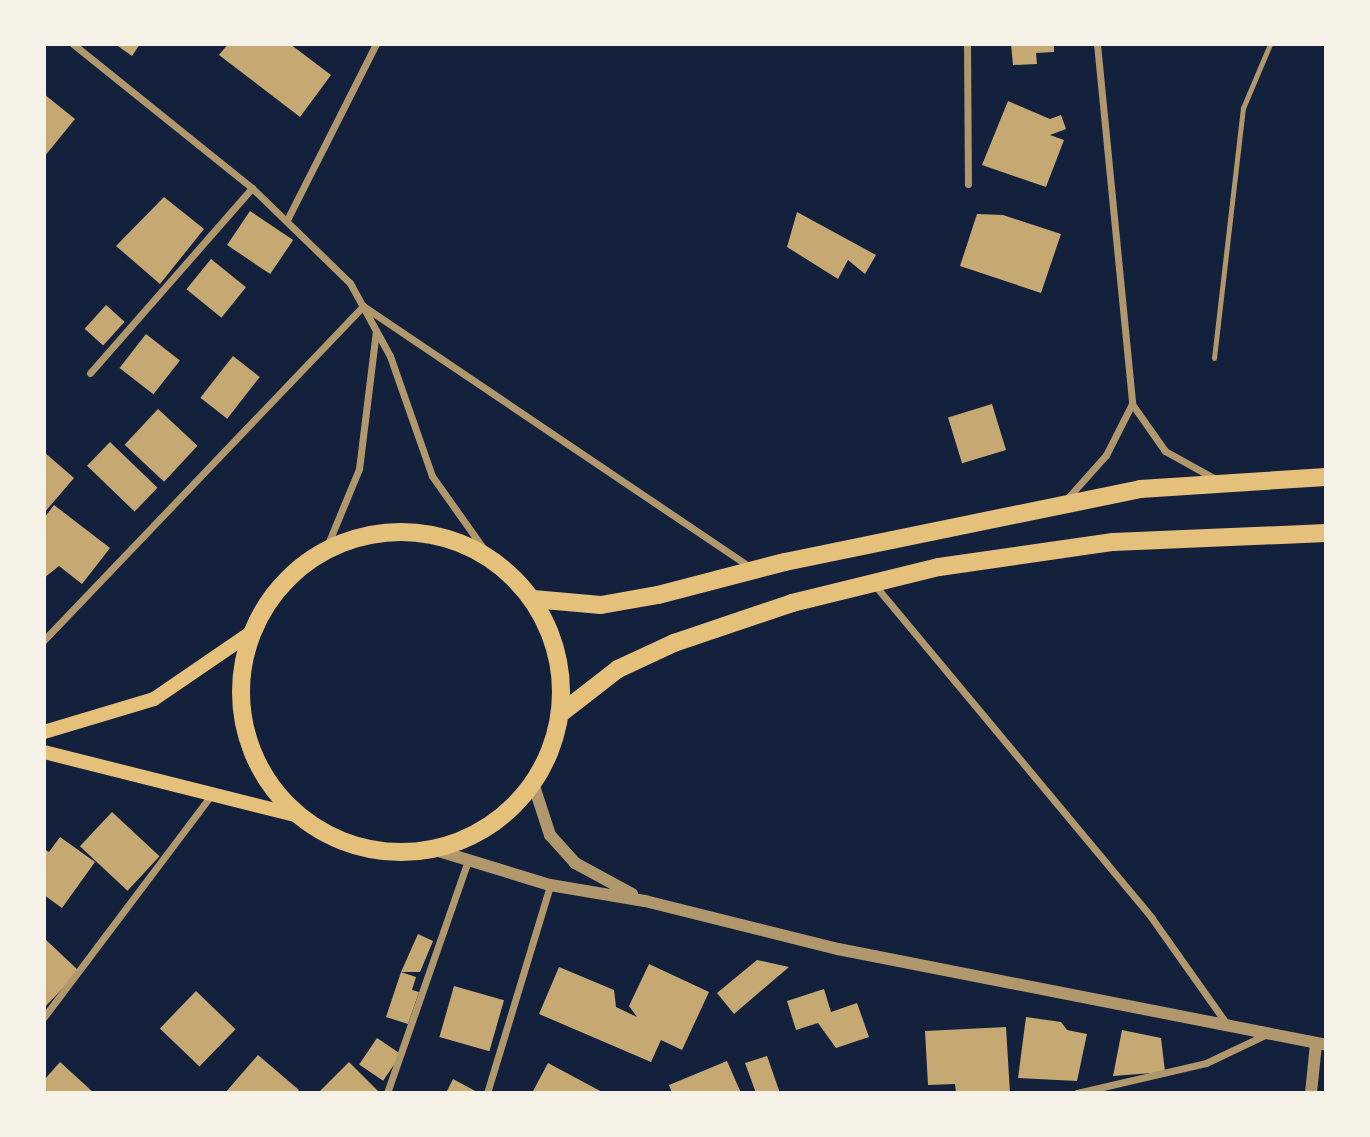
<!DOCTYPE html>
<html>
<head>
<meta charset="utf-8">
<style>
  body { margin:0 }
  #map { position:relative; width:1370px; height:1137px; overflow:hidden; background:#14213d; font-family:"DejaVu Sans",sans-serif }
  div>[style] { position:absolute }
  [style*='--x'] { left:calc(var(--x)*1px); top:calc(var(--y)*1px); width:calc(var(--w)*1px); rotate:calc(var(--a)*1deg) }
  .building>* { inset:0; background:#c6a872; transform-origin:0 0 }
  .service>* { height:5px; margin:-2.5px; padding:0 2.5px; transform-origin:2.5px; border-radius:2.5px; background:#b1986c }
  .minor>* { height:7px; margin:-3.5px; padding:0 3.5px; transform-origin:3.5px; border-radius:3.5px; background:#b1986c }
  .tertiary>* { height:12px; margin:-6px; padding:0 6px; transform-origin:6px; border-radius:6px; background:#b1986c }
  .secondary>* { height:14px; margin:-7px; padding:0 7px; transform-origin:7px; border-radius:7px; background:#e5c07b }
  .primary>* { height:18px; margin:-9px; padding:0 9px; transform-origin:9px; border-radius:9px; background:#e5c07b }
  .primary>.ring { margin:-9px; padding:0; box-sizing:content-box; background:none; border:18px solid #e5c07b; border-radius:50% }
  span { translate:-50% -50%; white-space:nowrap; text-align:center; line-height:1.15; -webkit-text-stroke:6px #f6f1e7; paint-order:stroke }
  .frame { position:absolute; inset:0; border:46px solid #f6f1e7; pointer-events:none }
</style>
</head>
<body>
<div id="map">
  <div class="building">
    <i style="clip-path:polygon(115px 44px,140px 44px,132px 56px)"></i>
    <i style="clip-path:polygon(228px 44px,290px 44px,331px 75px,300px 117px,219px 55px)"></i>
    <i style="clip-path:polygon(1011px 44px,1054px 44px,1054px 52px,1036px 53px,1037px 64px,1013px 65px)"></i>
    <i style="clip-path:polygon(44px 94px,75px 119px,44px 157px)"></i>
    <i style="clip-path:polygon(1008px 101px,1050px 119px,1061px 115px,1066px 129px,1050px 135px,1064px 140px,1046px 187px,982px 165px)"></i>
    <i style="clip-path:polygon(164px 197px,204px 229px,160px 284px,116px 246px)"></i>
    <i style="left:250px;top:211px;width:52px;height:41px;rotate:34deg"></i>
    <i style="clip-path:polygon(797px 212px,876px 255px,865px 274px,848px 260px,838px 279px,787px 247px)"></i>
    <i style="clip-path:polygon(977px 214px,1003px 215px,1061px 234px,1041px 293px,960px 266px)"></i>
    <i style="left:211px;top:259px;width:45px;height:39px;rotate:39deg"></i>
    <i style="left:106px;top:305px;width:25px;height:32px;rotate:42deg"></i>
    <i style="left:146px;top:334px;width:43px;height:43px;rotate:38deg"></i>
    <i style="left:233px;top:356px;width:34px;height:53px;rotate:38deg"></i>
    <i style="left:992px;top:404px;width:48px;height:46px;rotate:73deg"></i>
    <i style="left:158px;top:409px;width:54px;height:49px;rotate:43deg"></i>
    <i style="left:110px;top:442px;width:66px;height:33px;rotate:44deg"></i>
    <i style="clip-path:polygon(44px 452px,74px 478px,44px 513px)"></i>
    <i style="clip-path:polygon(54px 505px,110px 548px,82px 584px,59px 566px,44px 578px,44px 518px)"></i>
    <i style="left:112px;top:812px;width:65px;height:47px;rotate:43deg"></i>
    <i style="clip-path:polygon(60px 837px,95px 862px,62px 908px,44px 895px,44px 849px,49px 852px)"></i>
    <i style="clip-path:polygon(418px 934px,433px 941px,420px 972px,401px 972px,416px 977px,412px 990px,419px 992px,408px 1024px,386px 1017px,401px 972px)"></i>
    <i style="clip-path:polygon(44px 938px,79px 971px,44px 1008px)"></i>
    <i style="clip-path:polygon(757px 960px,789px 967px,734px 1014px,717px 993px)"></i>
    <i style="clip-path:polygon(649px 964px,709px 992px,682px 1050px,661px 1040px,651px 1062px,539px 1014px,559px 967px,614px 990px,616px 1007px,637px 1017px,629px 1006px)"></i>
    <i style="left:454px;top:986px;width:52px;height:53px;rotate:16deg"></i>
    <i style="clip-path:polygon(824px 989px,831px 1012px,857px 1003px,869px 1037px,836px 1048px,818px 1023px,796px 1030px,787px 1001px)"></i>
    <i style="left:196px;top:991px;width:55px;height:52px;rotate:44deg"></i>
    <i style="clip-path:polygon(1026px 1017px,1061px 1022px,1067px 1030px,1087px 1034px,1077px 1081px,1018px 1078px)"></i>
    <i style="clip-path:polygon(1006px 1027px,1010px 1093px,956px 1093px,955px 1084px,928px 1085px,925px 1031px)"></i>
    <i style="clip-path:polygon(1122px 1030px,1161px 1038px,1165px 1072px,1113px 1076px)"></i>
    <i style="left:377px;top:1038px;width:29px;height:32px;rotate:34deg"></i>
    <i style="clip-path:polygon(258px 1055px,299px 1090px,296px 1093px,225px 1093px)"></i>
    <i style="clip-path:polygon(767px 1056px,780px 1093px,756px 1093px,745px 1063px)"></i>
    <i style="clip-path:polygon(727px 1061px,741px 1093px,672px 1093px,669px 1085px)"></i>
    <i style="clip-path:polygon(60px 1062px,94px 1093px,44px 1093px,44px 1080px)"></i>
    <i style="clip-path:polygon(349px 1062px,379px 1092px,318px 1093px)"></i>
    <i style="clip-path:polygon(548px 1063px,604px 1093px,532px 1093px)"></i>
    <i style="clip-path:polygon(453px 1079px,479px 1093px,446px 1093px)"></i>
  </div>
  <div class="service">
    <i style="--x:1214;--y:358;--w:252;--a:-83.4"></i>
    <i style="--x:1243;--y:108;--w:69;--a:-67.1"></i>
  </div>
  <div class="minor">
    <i style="--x:73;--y:44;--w:230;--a:38.8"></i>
    <i style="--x:252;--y:188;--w:136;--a:44.1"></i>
    <i style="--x:350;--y:283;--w:83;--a:61.3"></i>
    <i style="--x:390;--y:356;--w:127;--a:70.7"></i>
    <i style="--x:432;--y:476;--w:100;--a:54.7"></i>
    <i style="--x:967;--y:44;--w:140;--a:89.6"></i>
    <i style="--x:1097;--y:44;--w:362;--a:84.4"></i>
    <i style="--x:1132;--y:404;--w:57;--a:54.9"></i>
    <i style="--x:1165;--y:451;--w:60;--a:29.1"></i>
    <i style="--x:287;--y:220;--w:197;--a:-63.2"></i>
    <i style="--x:90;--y:373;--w:246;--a:-48.8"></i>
    <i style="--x:1065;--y:501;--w:62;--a:-48.3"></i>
    <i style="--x:1106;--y:455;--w:57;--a:-63"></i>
    <i style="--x:325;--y:551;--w:89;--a:-67.5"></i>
    <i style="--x:359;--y:469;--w:139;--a:-83"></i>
    <i style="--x:873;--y:583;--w:435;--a:50.2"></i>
    <i style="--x:1151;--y:917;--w:135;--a:54.7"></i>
    <i style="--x:44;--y:640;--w:462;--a:-46.3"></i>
    <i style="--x:363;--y:306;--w:468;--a:34"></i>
    <i style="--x:44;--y:1017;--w:274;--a:-53"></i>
    <i style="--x:387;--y:1093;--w:247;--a:-70.8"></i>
    <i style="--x:487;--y:1093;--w:217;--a:-73.1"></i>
    <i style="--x:1077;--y:1093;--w:132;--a:-13.1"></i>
    <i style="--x:1206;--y:1063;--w:65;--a:-25.4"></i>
  </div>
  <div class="tertiary">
    <i style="--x:533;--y:783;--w:55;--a:71.9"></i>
    <i style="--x:550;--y:835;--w:38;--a:48"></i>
    <i style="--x:575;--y:863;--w:65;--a:28.5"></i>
    <i style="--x:432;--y:849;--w:123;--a:17"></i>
    <i style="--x:550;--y:885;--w:96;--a:9.6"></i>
    <i style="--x:645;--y:901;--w:199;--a:14"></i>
    <i style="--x:838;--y:949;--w:497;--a:11.1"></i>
    <i style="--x:1311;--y:1093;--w:49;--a:-84.2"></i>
  </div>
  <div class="secondary">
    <i style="--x:44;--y:732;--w:115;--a:-16.7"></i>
    <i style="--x:154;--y:699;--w:119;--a:-34.4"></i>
    <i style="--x:44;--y:752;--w:266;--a:14.1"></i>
  </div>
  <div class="primary">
    <i class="ring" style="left:241px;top:532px;width:302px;height:302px"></i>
    <i style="--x:533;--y:599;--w:68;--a:5"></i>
    <i style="--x:601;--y:605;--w:58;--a:-10"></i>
    <i style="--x:658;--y:595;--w:131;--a:-14.6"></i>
    <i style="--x:785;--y:562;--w:362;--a:-11.6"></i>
    <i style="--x:1140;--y:489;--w:186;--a:-3.7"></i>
    <i style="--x:560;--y:714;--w:73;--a:-37.8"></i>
    <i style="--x:618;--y:669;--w:62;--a:-24.9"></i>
    <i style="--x:674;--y:643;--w:125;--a:-18.7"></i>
    <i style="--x:792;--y:603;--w:151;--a:-13.8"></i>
    <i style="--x:939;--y:567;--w:176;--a:-8.2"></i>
    <i style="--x:1113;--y:542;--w:213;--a:-2.4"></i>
  </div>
  <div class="frame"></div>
</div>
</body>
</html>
